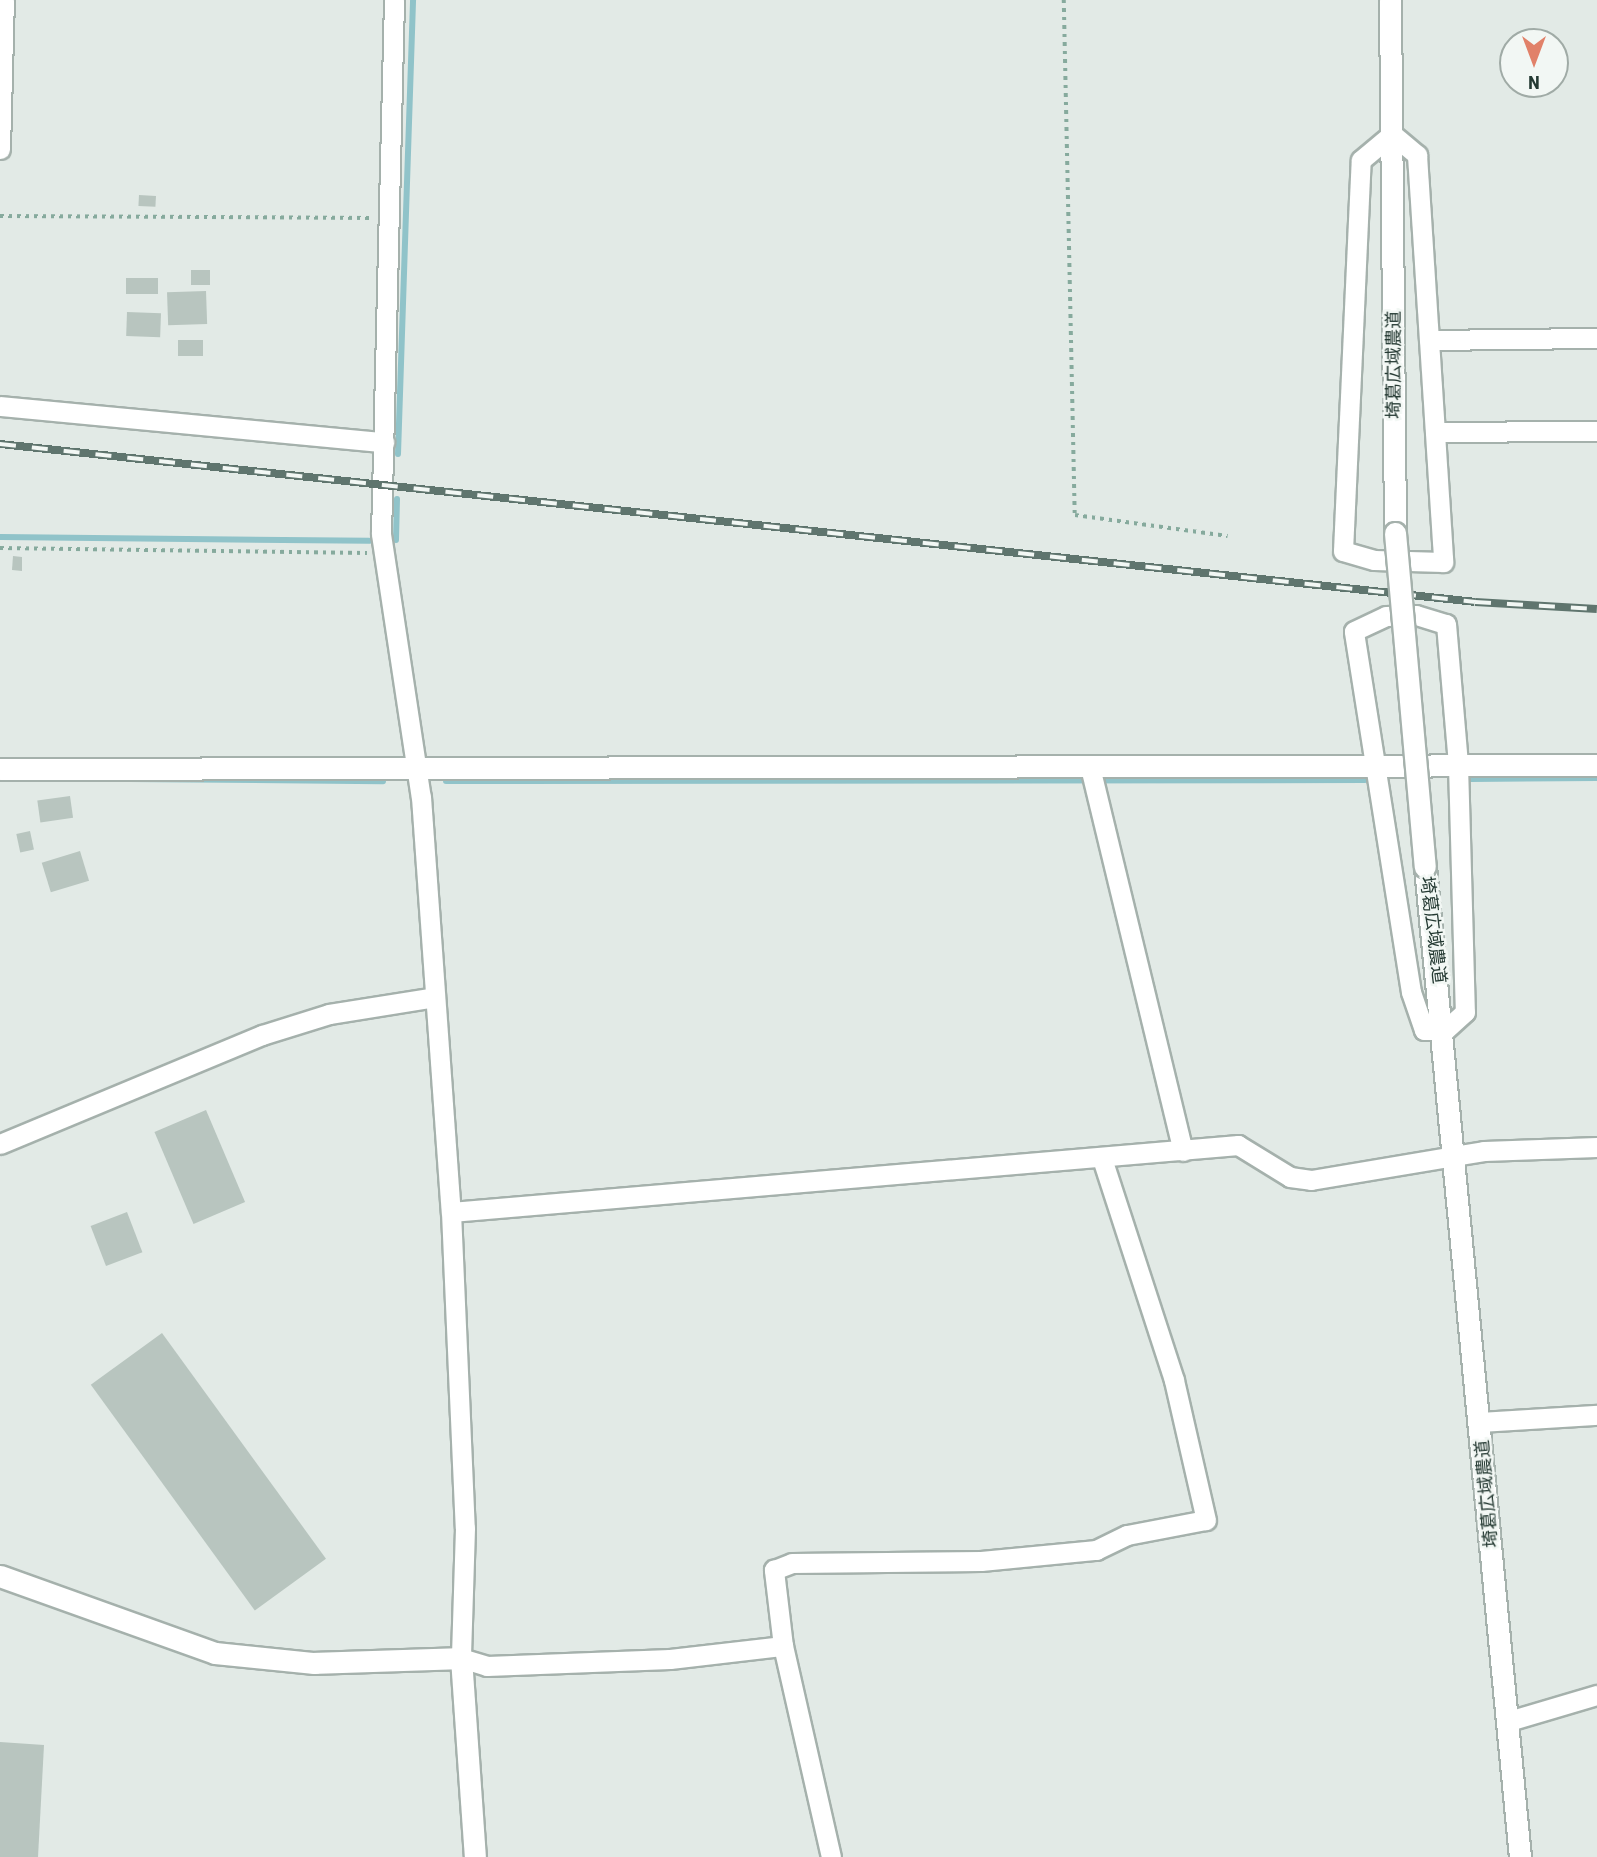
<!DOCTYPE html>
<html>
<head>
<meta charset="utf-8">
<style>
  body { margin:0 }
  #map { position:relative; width:1597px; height:1857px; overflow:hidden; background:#e2eae6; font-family:"Roboto Condensed","Noto Sans JP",sans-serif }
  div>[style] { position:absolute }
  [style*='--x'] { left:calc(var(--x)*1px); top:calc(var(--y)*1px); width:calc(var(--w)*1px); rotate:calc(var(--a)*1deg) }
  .stream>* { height:6px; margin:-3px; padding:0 3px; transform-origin:3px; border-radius:3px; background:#90c3c9 }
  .building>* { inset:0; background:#b8c5bf; transform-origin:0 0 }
  .path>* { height:3.5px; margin-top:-1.75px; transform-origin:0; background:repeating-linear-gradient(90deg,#86aa9d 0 3.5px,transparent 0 8.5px) }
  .roads { filter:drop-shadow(2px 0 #a5b1ac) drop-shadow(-2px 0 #a5b1ac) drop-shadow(0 2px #a5b1ac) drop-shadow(0 -2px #a5b1ac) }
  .minor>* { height:19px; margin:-9.5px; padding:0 9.5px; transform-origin:9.5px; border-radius:9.5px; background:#fff }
  .tertiary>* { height:21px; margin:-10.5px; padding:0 10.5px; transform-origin:10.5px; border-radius:10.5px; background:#fff }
  .rail>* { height:8px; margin-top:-4px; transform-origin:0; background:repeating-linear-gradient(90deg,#f2f7f4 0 16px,#5f756e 0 32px); box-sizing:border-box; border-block:2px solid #5f756e }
  .bridges { filter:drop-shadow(2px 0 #a5b1ac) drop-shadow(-2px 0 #a5b1ac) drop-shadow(0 2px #a5b1ac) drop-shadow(0 -2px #a5b1ac) }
  .tertiary-bridge>* { height:21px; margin:-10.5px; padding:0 10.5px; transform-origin:10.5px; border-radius:10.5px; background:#fff }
  span { translate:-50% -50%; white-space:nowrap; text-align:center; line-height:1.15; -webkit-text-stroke:5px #f2f7f4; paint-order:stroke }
  .street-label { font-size:18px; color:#243932 }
  .north { position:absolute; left:1499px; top:28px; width:70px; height:70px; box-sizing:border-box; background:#f2f7f4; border:2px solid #a0aba6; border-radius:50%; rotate:180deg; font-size:19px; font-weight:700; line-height:28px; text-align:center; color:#243932 }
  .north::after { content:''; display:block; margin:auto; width:24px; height:32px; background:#e18169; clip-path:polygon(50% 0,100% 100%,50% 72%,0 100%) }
</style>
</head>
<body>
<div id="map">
  <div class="stream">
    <i style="--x:398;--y:454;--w:454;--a:-88.1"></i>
    <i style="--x:1;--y:537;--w:368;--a:0.6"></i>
    <i style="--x:396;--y:540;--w:41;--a:-88.6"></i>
    <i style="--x:130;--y:779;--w:253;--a:0.5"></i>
    <i style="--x:1470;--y:779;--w:127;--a:-0.5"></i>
    <i style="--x:446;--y:781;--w:919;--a:-0.06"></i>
  </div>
  <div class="building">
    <i style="left:139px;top:195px;width:17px;height:11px;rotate:3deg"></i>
    <i style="left:210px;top:270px;width:15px;height:19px;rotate:90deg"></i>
    <i style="left:126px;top:278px;width:32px;height:16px"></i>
    <i style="left:206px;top:291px;width:33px;height:39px;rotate:88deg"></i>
    <i style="left:127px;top:312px;width:34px;height:24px;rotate:2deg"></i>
    <i style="left:178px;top:340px;width:25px;height:16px"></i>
    <i style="clip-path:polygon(13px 556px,22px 557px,22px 571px,12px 570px)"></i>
    <i style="left:70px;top:796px;width:22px;height:33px;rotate:82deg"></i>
    <i style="left:30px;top:831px;width:19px;height:14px;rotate:78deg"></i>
    <i style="left:80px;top:851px;width:31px;height:40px;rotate:73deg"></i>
    <i style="left:206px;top:1110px;width:100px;height:56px;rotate:67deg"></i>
    <i style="left:127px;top:1212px;width:43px;height:39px;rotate:69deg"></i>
    <i style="left:162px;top:1333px;width:279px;height:88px;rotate:54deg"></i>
    <i style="clip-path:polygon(0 1742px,44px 1745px,38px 1857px,0 1857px)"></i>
  </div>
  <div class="path">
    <i style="--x:1064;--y:0;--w:515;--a:88.78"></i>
    <i style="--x:1075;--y:515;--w:154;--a:7.8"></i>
    <i style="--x:0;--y:216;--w:372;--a:0.3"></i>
    <i style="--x:0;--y:548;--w:367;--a:0.8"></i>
  </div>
  <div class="roads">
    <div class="minor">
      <i style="--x:394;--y:0;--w:534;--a:91.39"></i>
      <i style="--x:381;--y:534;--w:266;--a:81.4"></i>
      <i style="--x:421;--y:797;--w:416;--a:85.9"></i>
      <i style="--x:451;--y:1212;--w:316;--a:87.5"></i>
      <i style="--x:465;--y:1528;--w:130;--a:91.8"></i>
      <i style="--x:461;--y:1658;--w:27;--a:17"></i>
      <i style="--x:487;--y:1666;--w:183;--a:-2.2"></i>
      <i style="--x:670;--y:1659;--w:114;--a:-6.6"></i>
      <i style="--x:1392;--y:134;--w:33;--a:40"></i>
      <i style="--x:1417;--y:155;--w:408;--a:86.3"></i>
      <i style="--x:1443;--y:562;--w:69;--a:-178.3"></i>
      <i style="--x:1374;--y:560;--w:32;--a:-164"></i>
      <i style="--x:1343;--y:551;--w:391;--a:-87.4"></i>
      <i style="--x:1361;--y:160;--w:40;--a:-40"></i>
      <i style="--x:0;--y:149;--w:149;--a:-88.5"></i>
      <i style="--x:1429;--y:340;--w:168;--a:-0.7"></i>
      <i style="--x:0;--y:406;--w:386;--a:5.4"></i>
      <i style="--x:1435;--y:432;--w:162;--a:-0.4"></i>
      <i style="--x:1416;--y:615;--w:31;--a:17"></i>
      <i style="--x:1446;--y:624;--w:142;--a:85.1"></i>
      <i style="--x:1458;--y:765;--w:247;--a:88.4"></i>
      <i style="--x:1465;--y:1012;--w:27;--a:138"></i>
      <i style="--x:1445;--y:1030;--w:21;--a:180"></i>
      <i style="--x:1424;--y:1030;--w:40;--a:-108.9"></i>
      <i style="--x:1411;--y:992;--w:365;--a:-99"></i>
      <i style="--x:1354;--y:631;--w:35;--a:-25"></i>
      <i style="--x:1386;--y:616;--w:30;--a:-2"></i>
      <i style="--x:1090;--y:767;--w:395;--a:76.4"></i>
      <i style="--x:0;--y:1144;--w:284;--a:-22.6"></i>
      <i style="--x:262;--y:1035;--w:70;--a:-17.4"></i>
      <i style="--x:329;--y:1014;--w:107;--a:-9.1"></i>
      <i style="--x:451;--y:1212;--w:790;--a:-4.87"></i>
      <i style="--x:1238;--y:1145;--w:61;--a:31.6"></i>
      <i style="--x:1290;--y:1177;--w:21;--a:8"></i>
      <i style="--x:1311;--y:1180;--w:175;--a:-9.5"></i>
      <i style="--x:1484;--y:1151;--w:113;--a:-2"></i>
      <i style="--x:1481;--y:1422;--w:116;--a:-3.5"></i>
      <i style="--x:1509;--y:1721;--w:92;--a:-16.5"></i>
      <i style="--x:831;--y:1857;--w:216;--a:-102.8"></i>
      <i style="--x:783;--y:1646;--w:77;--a:-96.8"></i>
      <i style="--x:774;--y:1570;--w:19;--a:-21"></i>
      <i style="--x:792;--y:1563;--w:189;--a:-0.6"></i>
      <i style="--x:981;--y:1561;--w:116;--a:-5.5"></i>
      <i style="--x:1096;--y:1550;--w:34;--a:-26"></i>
      <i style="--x:1127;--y:1535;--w:80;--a:-10.8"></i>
      <i style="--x:1206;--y:1520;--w:144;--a:-102.9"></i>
      <i style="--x:1174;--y:1380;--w:232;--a:-108"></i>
    </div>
    <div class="tertiary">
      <i style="--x:1390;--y:0;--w:533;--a:89.46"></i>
      <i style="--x:0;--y:769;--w:1597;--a:-0.14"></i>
      <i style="--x:1425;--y:867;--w:995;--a:84.52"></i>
      <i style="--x:0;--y:1576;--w:228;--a:19.7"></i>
      <i style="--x:215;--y:1653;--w:100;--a:5.8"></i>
      <i style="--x:314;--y:1663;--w:147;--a:-1.9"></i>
      <i style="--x:461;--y:1658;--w:199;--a:86"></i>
    </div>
  </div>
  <div class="rail">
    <i style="--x:0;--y:444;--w:1483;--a:6.11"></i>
    <i style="--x:1475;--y:602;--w:122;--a:3.3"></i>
  </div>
  <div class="bridges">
    <div class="tertiary-bridge">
      <i style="--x:1395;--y:533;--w:335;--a:84.9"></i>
    </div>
  </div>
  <div class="street-label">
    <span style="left:1394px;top:365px;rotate:-90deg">埼葛広域農道</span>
    <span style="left:1433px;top:930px;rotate:83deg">埼葛広域農道</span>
    <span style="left:1487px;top:1494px;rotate:-95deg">埼葛広域農道</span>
  </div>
  <div class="north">N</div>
</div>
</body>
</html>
